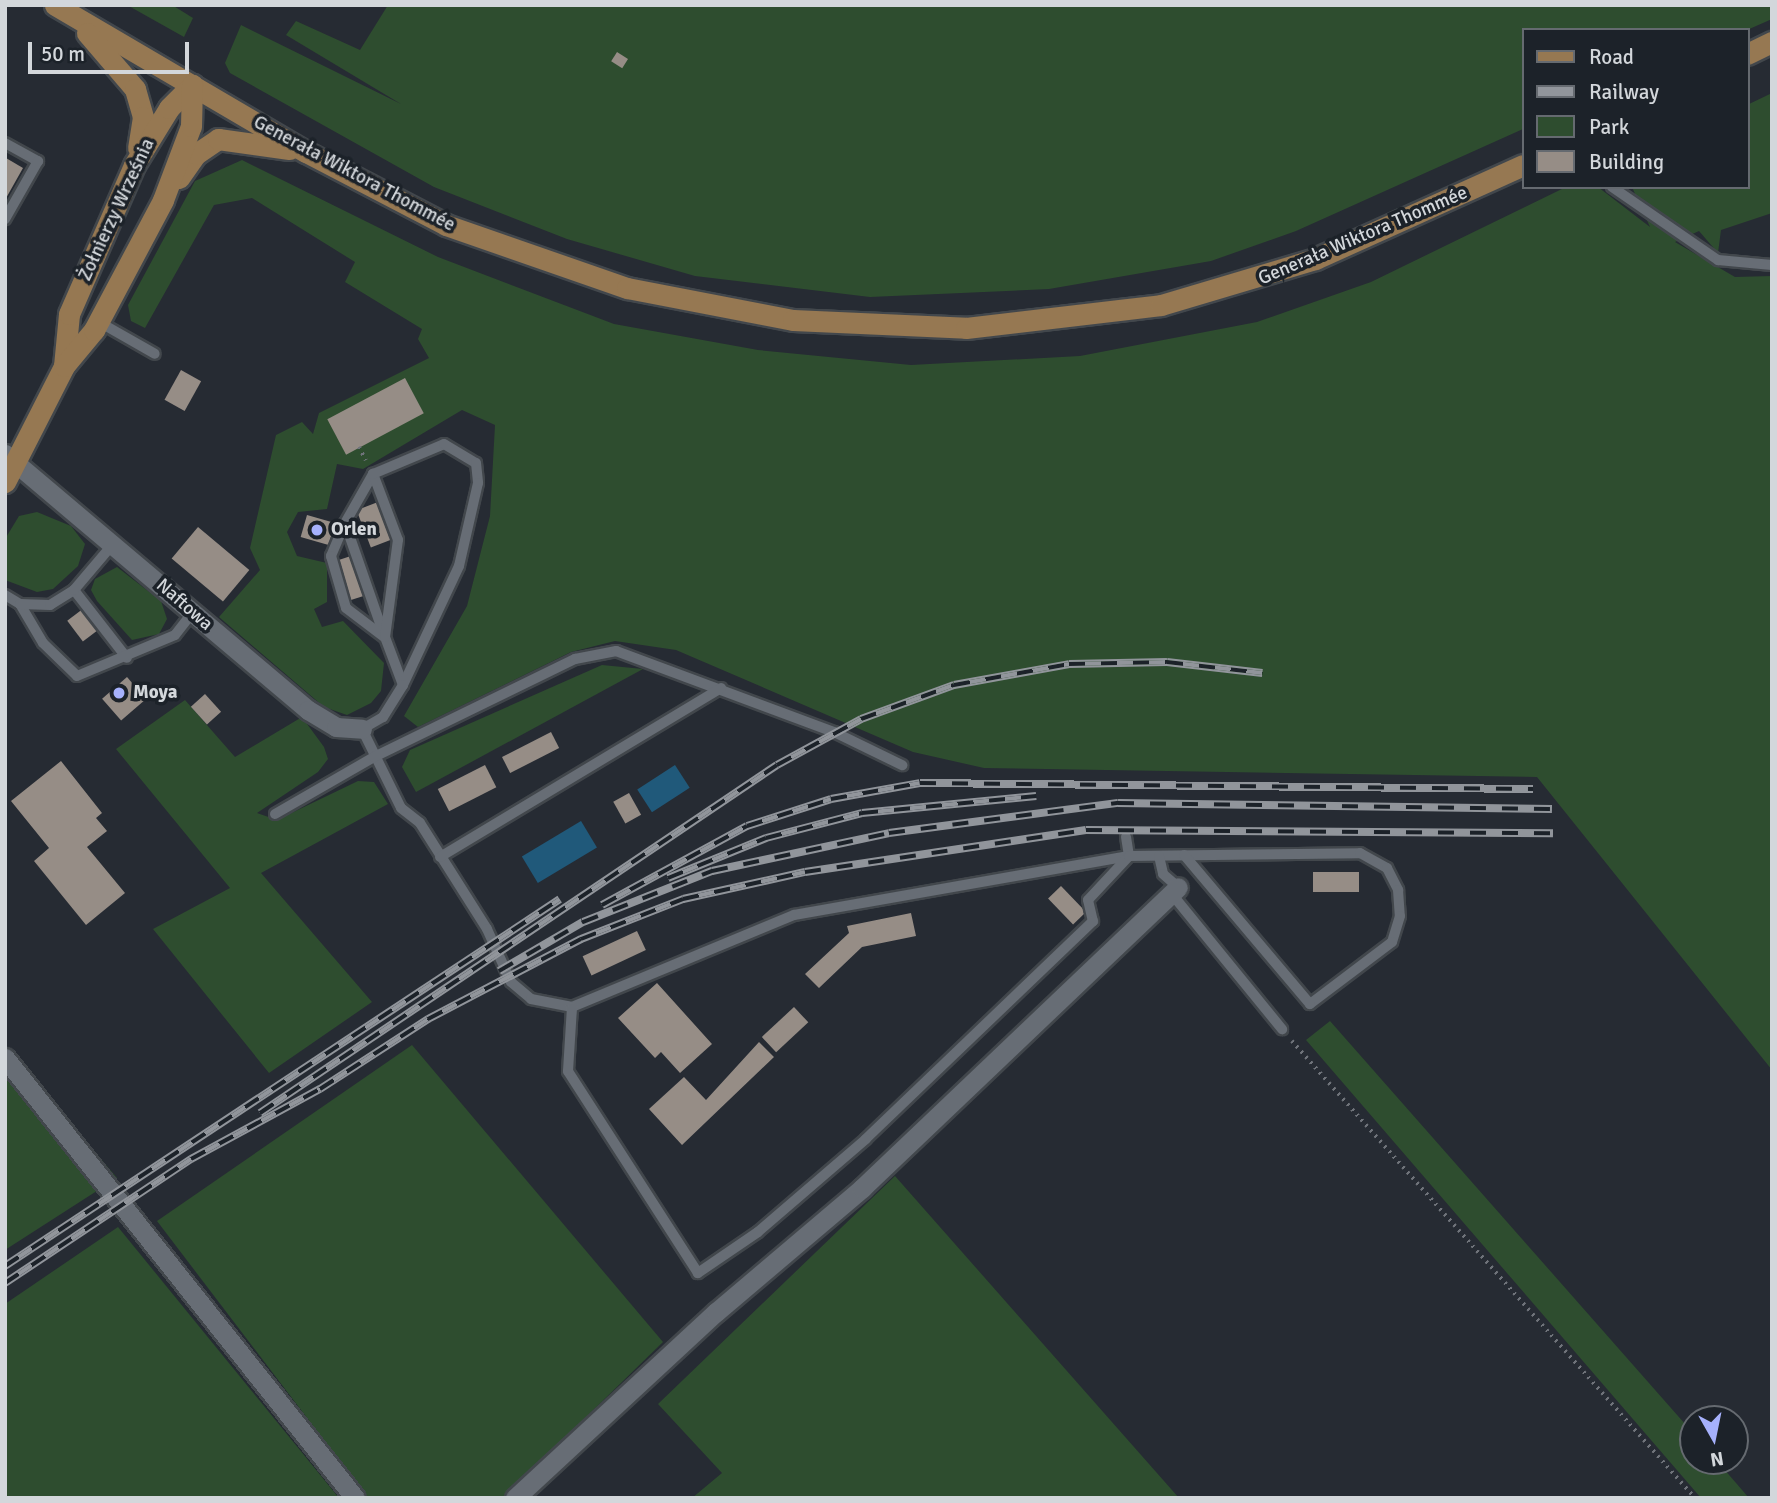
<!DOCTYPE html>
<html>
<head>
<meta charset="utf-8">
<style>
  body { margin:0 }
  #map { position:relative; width:1777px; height:1503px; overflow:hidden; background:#262b33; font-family:Signika,sans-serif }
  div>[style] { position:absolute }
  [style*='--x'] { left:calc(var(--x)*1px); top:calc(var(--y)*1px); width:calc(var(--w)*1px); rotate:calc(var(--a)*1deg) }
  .green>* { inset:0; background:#2e4d2f }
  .water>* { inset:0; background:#20597a; transform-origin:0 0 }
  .building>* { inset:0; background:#968d86; transform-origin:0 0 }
  .path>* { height:3.5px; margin-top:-1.75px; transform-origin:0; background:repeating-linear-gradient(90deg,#6f737a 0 2px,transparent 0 7px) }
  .roads { filter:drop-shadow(2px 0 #42474c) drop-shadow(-2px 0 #42474c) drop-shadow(0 2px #42474c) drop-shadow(0 -2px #42474c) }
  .service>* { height:10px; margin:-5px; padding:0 5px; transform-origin:5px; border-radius:5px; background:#676d75 }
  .minor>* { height:19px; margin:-9.5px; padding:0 9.5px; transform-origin:9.5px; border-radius:9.5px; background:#676d75 }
  .primary>* { height:21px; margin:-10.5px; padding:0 10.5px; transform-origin:10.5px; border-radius:10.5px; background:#967852 }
  .rail>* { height:8px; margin-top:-4px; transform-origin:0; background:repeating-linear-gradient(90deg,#1c2229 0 16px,#91959b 0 32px); box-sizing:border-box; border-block:2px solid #91959b }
  .dots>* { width:19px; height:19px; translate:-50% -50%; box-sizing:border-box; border:4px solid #1c2229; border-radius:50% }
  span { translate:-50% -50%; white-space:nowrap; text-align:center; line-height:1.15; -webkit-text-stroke:7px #1c2229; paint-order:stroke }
  .street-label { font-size:19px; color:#d3d7db }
  .poi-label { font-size:19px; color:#d3d7db; font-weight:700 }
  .left { translate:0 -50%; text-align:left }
  .frame { position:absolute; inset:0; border:7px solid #d3d7db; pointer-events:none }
  .legend { position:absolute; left:1522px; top:28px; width:228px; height:161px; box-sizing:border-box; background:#1c2229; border:2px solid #656a70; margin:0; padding:9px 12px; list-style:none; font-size:21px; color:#d3d7db }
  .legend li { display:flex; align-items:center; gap:14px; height:35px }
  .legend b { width:35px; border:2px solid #656a70 }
  .north { position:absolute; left:1679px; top:1405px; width:70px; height:70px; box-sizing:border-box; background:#1c2229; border:2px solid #656a70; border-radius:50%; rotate:171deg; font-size:19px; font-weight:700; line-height:28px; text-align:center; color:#d3d7db }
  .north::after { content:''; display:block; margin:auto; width:24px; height:32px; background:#a6b1fc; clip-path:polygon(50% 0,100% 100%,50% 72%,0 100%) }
  .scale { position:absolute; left:28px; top:42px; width:161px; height:32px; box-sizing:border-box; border:4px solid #d3d7db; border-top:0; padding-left:9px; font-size:21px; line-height:24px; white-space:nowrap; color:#d3d7db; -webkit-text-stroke:5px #1c2229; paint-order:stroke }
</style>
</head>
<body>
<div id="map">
  <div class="green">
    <i style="clip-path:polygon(127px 5px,172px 5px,193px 18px,184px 37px)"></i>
    <i style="clip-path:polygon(388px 5px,1772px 5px,1772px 19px,1747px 30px,1523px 30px,1523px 129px,1296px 231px,1211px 261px,1049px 289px,870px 297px,695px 276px,567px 239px,434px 187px,230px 73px,225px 63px,241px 25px,401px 104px,286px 35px,296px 21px,360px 50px)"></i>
    <i style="clip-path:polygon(1772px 93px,1772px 213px,1721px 230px,1718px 253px,1699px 231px,1675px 242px,1735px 277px,1772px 276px,1772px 1070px,1537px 777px,984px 768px,913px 752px,676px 650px,615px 641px,571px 652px,418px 727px,404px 716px,467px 606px,490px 516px,495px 425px,462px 410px,363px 469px,337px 464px,327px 509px,298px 512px,287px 532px,297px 556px,327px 563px,327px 602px,314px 609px,322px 627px,343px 621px,384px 663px,381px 691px,371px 703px,347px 715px,324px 707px,219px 617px,260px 570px,250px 548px,276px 435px,302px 422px,313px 434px,319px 413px,429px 358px,418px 339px,422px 329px,345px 282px,355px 262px,252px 198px,214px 205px,145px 328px,131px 321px,128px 305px,195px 181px,242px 160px,438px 257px,614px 324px,758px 350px,911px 365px,1080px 356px,1257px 322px,1371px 282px,1566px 187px,1598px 187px,1650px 227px,1632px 187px,1747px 187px,1747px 105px)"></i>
    <i style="clip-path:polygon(37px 512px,71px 526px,85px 544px,78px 566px,53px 589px,37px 592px,5px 580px,5px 539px,19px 516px)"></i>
    <i style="clip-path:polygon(117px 567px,161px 601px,167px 619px,159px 634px,132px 640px,97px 601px,91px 590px,95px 579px)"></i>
    <i style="clip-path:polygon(602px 665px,643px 669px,416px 792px,402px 767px,410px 750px)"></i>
    <i style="clip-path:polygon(185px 700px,235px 757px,302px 717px,324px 747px,328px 759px,318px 772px,257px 813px,277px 820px,358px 781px,374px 782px,388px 804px,261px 873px,372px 1002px,269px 1073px,153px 929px,230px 888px,116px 749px)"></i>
    <i style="clip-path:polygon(1330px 1021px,1693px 1433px,1693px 1461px,1717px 1461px,1749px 1498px,1701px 1498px,1306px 1040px)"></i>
    <i style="clip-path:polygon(5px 1045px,117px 1178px,5px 1250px)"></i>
    <i style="clip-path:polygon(412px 1045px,663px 1342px,503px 1498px,368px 1498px,157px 1221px)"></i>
    <i style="clip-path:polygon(895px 1176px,1179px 1498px,692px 1498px,722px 1473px,658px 1404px)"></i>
    <i style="clip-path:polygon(118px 1227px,127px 1238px,339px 1498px,5px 1498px,5px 1304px)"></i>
  </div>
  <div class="water">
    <i style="left:675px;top:765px;width:27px;height:45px;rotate:57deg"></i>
    <i style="left:581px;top:821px;width:31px;height:69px;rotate:59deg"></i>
  </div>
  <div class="building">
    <i style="left:617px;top:52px;width:13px;height:11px;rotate:32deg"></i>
    <i style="clip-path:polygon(6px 158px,23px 168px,5px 200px,5px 161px)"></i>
    <i style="left:181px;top:370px;width:23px;height:34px;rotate:29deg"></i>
    <i style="left:405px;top:378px;width:40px;height:88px;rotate:62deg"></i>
    <i style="left:378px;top:502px;width:40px;height:23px;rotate:69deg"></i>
    <i style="left:307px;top:515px;width:29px;height:23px;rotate:16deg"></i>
    <i style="left:198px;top:527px;width:67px;height:41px;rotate:40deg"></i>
    <i style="left:360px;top:553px;width:42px;height:24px;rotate:72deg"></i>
    <i style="left:84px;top:608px;width:26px;height:21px;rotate:53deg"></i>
    <i style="left:127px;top:677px;width:29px;height:33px;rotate:49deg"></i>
    <i style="left:205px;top:694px;width:24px;height:19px;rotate:48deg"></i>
    <i style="left:551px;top:732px;width:18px;height:55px;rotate:63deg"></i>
    <i style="clip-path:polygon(61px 761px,102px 813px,96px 818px,107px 831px,87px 847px,125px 893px,86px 925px,34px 861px,49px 848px,11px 801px)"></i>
    <i style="left:485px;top:765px;width:25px;height:53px;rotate:63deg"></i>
    <i style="left:629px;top:793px;width:25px;height:18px;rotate:61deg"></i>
    <i style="left:1313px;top:872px;width:46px;height:20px"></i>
    <i style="left:1061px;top:886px;width:36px;height:18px;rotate:46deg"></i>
    <i style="clip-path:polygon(911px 913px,916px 936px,862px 947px,819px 988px,805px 974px,849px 933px,847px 926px)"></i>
    <i style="left:637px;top:931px;width:21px;height:60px;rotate:65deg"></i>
    <i style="clip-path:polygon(657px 983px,712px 1044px,680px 1073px,661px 1052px,655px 1058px,618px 1018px)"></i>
    <i style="left:794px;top:1007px;width:21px;height:44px;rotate:47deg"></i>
    <i style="clip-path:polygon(759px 1042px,774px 1057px,682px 1145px,649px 1109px,684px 1077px,706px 1100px)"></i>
  </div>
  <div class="path">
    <i style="--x:359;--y:447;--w:15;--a:62"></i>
    <i style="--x:1292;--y:1041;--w:609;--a:48.59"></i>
  </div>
  <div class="roads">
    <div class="service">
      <i style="--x:5;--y:143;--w:38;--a:29"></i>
      <i style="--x:38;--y:161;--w:67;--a:119.6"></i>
      <i style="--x:1612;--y:187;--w:129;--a:34.6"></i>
      <i style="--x:1718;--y:260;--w:54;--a:5.3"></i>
      <i style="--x:99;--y:322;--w:64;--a:29.7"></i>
      <i style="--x:373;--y:474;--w:56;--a:119.7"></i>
      <i style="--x:345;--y:523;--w:119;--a:70.8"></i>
      <i style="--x:345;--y:523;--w:36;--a:113"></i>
      <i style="--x:331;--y:556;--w:54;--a:73.9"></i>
      <i style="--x:346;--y:608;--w:48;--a:37.3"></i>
      <i style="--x:74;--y:590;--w:86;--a:52.1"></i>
      <i style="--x:5;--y:595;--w:17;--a:31"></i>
      <i style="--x:20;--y:604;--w:45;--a:59.5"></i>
      <i style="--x:43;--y:643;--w:47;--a:44.1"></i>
      <i style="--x:77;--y:676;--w:106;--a:-22.7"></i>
      <i style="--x:175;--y:635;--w:29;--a:-52"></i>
      <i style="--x:20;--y:604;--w:30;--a:2"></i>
      <i style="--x:50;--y:605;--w:28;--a:-32"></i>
      <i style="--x:74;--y:590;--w:60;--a:-49.7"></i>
      <i style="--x:403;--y:685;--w:51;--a:-110.6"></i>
      <i style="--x:385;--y:637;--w:98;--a:-82.4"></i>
      <i style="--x:398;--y:540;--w:71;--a:-110.7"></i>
      <i style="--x:373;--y:474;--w:77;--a:-22.9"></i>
      <i style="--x:444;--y:444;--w:37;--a:31"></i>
      <i style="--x:476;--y:463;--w:20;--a:84"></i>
      <i style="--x:478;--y:483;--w:85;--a:102.9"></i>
      <i style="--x:459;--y:566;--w:132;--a:115.2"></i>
      <i style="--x:403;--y:685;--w:38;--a:122"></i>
      <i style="--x:383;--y:717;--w:24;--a:150"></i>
      <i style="--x:362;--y:729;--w:88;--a:63.7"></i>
      <i style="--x:401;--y:808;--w:24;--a:38"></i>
      <i style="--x:420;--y:823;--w:125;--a:57.7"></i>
      <i style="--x:487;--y:929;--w:58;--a:65.6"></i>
      <i style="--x:511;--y:982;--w:26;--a:40"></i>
      <i style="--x:531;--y:999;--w:42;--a:11"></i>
      <i style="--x:572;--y:1007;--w:240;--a:-22.5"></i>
      <i style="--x:794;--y:915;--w:340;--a:-10"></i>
      <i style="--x:1129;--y:856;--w:60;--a:133"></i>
      <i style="--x:1088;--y:900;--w:22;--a:77"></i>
      <i style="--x:1093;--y:921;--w:315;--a:136.2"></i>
      <i style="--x:866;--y:1139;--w:143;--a:139.3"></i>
      <i style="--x:758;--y:1232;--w:73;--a:145.7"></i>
      <i style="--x:698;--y:1273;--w:240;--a:-122.8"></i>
      <i style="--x:568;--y:1071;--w:64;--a:-86.4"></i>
      <i style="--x:275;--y:814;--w:114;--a:-29.9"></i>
      <i style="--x:374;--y:757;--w:224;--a:-26"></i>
      <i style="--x:575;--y:659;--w:42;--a:-11"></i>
      <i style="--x:616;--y:651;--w:233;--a:20.4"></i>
      <i style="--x:834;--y:732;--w:76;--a:25.9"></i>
      <i style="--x:1126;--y:837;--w:19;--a:81"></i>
      <i style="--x:1129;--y:856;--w:231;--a:-0.7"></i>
      <i style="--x:1360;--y:853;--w:31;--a:29"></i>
      <i style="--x:1387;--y:868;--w:25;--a:63"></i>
      <i style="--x:1398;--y:890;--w:26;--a:86"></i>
      <i style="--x:1400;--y:916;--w:27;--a:107"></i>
      <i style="--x:1392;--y:942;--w:103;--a:142.9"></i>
      <i style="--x:1310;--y:1004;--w:195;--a:-130.2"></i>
      <i style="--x:1159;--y:856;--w:18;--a:77"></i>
      <i style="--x:1163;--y:874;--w:20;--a:41"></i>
      <i style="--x:440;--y:857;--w:328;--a:-31"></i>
      <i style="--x:1171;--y:893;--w:176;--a:50.8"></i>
    </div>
    <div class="minor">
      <i style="--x:5;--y:454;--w:397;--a:40.2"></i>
      <i style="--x:308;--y:710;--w:33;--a:31"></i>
      <i style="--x:336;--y:727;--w:26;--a:4"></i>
      <i style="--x:5;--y:1058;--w:562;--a:51.5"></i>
      <i style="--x:515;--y:1498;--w:274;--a:-42.8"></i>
      <i style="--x:716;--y:1312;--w:192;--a:-40.3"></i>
      <i style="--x:862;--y:1188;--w:436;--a:-43.6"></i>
    </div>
    <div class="primary">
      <i style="--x:55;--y:5;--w:291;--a:30.4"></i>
      <i style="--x:306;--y:152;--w:158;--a:27.5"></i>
      <i style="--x:446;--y:225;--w:192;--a:19.2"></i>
      <i style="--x:627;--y:288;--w:169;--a:10.9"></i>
      <i style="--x:793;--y:320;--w:173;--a:2.6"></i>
      <i style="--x:966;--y:328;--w:196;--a:-6.7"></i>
      <i style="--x:1161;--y:305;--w:161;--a:-16.6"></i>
      <i style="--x:1315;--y:259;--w:228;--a:-24.3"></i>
      <i style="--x:87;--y:33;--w:74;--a:49.4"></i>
      <i style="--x:135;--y:89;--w:29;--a:74"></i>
      <i style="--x:143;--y:117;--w:31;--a:99"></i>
      <i style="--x:1747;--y:54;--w:28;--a:-26"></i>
      <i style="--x:179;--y:178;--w:29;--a:-55"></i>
      <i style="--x:196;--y:154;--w:27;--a:-34"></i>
      <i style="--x:218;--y:139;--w:72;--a:8"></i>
      <i style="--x:64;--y:366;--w:52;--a:-84.5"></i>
      <i style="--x:69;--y:314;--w:163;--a:-66.4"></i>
      <i style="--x:134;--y:165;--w:67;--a:-58.4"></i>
      <i style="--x:169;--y:108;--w:33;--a:-45"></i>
      <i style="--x:5;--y:482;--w:130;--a:-63"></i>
      <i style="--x:64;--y:366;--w:47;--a:-50.2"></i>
      <i style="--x:94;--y:330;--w:147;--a:-62"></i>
      <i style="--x:163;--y:200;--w:79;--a:-69.3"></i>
      <i style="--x:191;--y:126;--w:41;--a:-88.6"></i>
    </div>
  </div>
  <div class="rail">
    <i style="--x:668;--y:878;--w:106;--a:-22.2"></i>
    <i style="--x:766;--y:838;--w:99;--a:-14.6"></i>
    <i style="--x:862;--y:813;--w:175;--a:-5.6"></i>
    <i style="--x:602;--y:905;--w:165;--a:-28.6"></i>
    <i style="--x:747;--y:826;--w:88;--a:-17.8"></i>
    <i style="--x:831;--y:799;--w:90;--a:-10.2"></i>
    <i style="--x:920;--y:783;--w:613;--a:0.56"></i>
    <i style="--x:499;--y:971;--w:97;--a:-30.3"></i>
    <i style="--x:583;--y:922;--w:139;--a:-21.6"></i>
    <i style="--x:712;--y:871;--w:181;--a:-12.1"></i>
    <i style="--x:889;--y:833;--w:231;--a:-7.5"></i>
    <i style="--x:1118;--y:803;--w:434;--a:0.8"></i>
    <i style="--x:260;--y:1113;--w:623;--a:-33.95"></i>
    <i style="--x:777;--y:765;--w:96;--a:-28.7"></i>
    <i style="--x:861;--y:719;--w:99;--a:-20.1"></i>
    <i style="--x:954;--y:685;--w:117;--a:-10.3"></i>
    <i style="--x:1069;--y:664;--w:98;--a:-1.2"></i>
    <i style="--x:1167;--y:662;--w:96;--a:6.6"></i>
    <i style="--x:5;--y:1266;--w:665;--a:-33.48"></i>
    <i style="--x:5;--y:1283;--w:224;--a:-33.7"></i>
    <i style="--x:191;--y:1159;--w:147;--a:-28.5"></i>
    <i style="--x:320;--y:1089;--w:129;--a:-32.9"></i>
    <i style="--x:428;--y:1019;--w:173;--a:-27.6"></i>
    <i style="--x:581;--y:939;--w:110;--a:-21.4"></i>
    <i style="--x:683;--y:899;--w:125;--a:-12.5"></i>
    <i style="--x:805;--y:872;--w:284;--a:-8.5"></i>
    <i style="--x:1086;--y:830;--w:467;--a:0.4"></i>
  </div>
  <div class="dots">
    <i style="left:317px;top:530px;background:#a6b1fc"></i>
    <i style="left:119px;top:693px;background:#a6b1fc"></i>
  </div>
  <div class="street-label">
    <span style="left:354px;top:174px;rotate:28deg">Generała Wiktora Thommée</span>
    <span style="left:117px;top:210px;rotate:-65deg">Żołnierzy Września</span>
    <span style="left:1363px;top:236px;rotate:-23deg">Generała Wiktora Thommée</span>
    <span style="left:184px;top:605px;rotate:41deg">Naftowa</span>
  </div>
  <div class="poi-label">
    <span class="left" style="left:331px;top:530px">Orlen</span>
    <span class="left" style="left:133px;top:693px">Moya</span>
  </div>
  <div class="frame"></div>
  <ul class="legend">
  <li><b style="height:9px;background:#967852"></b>Road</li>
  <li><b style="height:9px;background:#91959b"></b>Railway</li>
  <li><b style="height:19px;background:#2e4d2f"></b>Park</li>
  <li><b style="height:19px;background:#968d86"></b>Building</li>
  </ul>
  <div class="north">N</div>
  <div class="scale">50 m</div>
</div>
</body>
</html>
